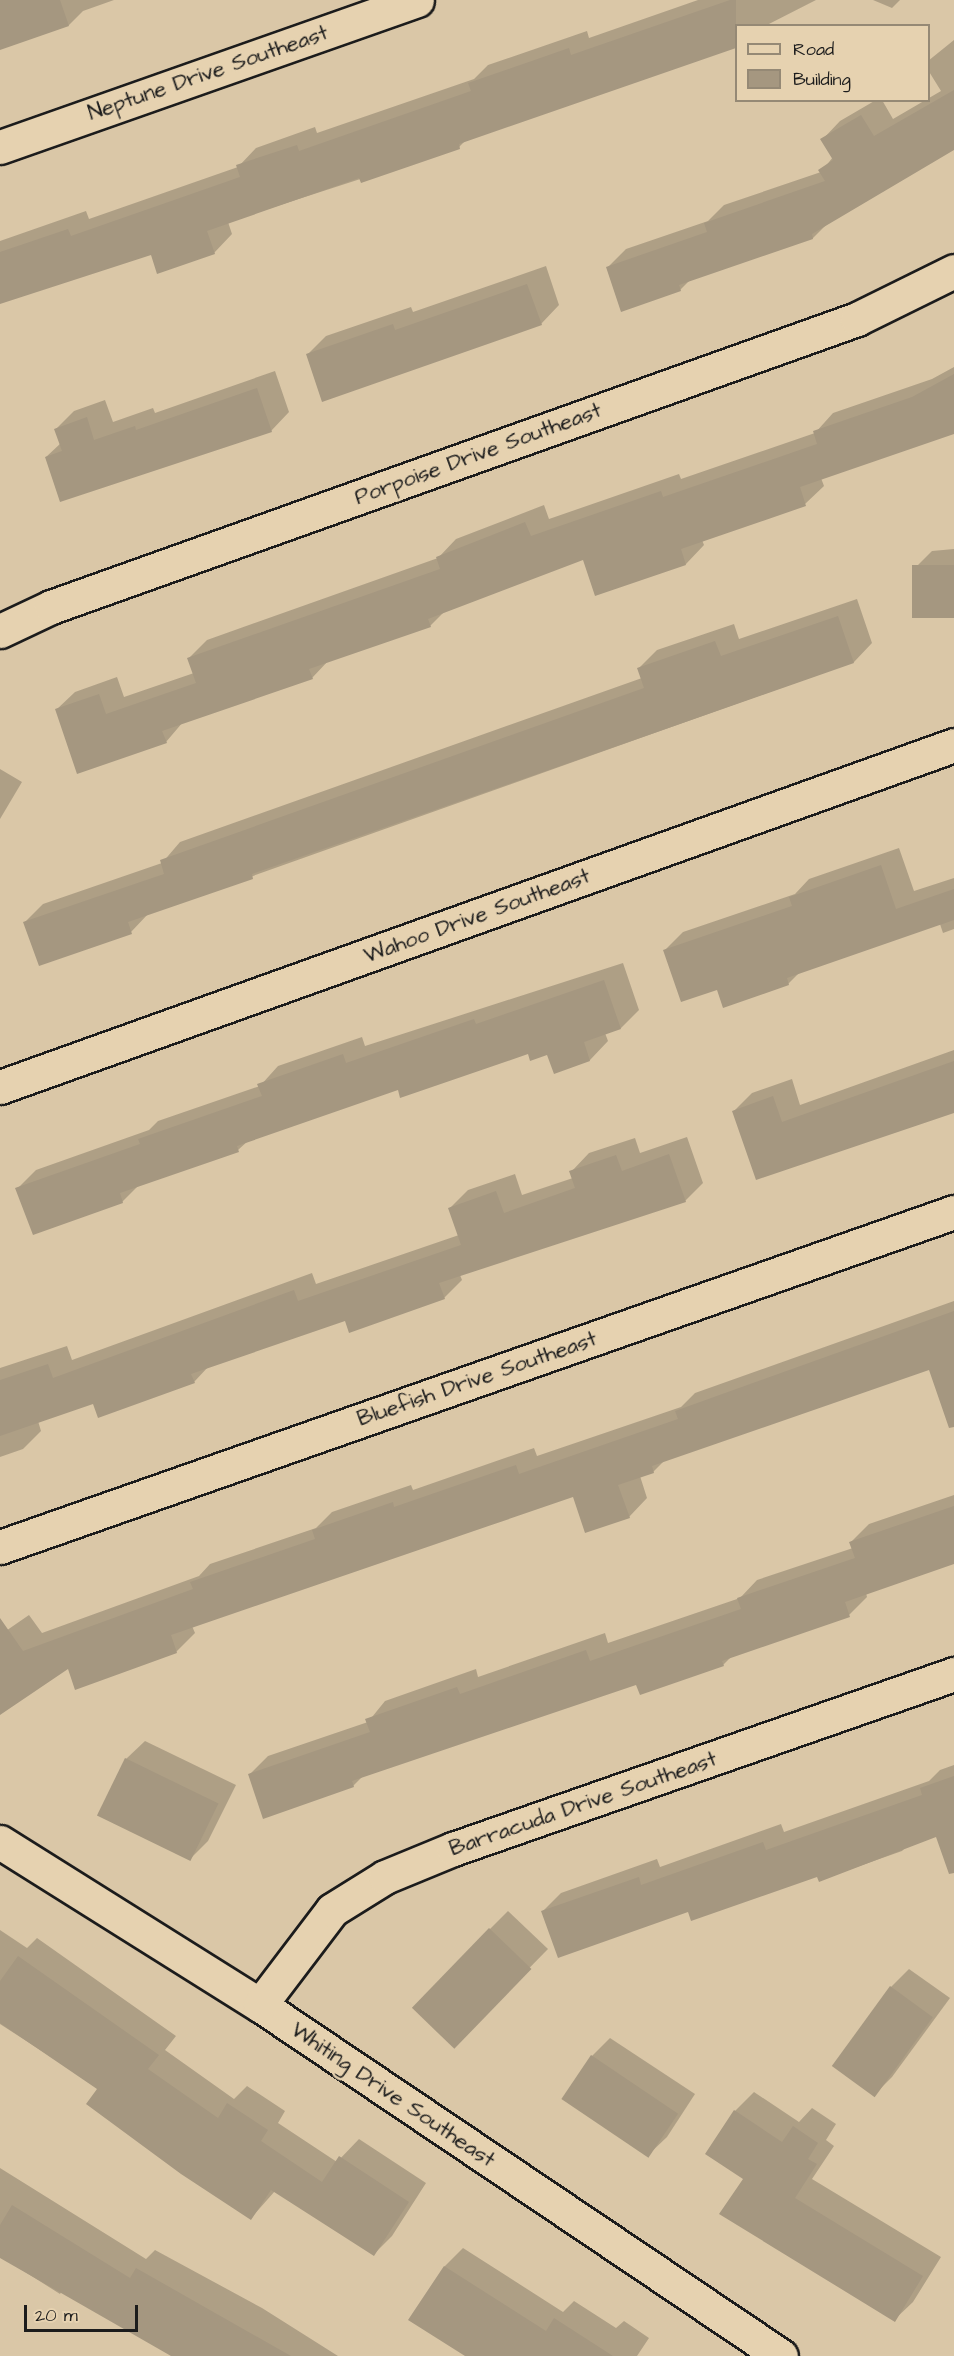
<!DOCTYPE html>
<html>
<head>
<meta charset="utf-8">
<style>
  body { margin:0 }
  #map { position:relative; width:954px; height:2356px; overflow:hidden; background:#dac7a7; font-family:"Architects Daughter",sans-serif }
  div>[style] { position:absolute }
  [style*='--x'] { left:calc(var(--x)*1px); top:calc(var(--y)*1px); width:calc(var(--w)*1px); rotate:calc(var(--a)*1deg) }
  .shadow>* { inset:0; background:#0003 }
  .building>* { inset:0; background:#a59780; transform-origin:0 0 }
  .roads { filter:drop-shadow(2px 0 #1c1c1c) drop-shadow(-2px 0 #1c1c1c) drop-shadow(0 2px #1c1c1c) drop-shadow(0 -2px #1c1c1c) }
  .street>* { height:33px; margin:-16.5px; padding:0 16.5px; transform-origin:16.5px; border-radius:16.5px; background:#e6d2b0 }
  span { translate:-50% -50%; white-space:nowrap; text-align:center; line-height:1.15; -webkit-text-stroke:5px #e6d2b0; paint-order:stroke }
  .street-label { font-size:22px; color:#1c1c1c }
  .legend { position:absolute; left:735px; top:24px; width:195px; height:78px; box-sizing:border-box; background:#e6d2b0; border:2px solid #958975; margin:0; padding:8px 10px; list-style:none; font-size:18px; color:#1c1c1c }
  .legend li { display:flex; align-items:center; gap:12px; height:30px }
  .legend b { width:30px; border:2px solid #958975 }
  .scale { position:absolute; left:24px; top:2305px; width:114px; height:27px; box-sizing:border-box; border:3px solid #1c1c1c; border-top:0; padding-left:8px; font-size:18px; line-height:21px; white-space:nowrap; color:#1c1c1c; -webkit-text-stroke:4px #e6d2b0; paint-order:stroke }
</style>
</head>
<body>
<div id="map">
  <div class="shadow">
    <i style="clip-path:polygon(0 0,114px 0,83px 11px,69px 25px,0 49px)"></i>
    <i style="clip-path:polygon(698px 0,816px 0,765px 26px,736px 26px,736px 40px,696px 60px,466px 140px,459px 147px,228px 222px,232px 234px,214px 253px,152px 253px,0 302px,0 241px,86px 211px,89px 219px,238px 167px,256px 148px,315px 127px,317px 133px,474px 79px,488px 65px,587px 31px,589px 38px)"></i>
    <i style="clip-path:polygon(873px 0,900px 0,892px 8px)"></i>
    <i style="clip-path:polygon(954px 40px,954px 149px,827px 224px,813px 238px,690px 280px,680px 290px,608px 267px,626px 249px,708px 221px,724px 205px,821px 172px,833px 157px,822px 140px,840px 121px,876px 100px,882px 100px,893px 119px,941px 91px,928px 70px,928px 61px)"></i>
    <i style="clip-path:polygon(546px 266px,559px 305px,541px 324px,308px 354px,326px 336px,411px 307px,413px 312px)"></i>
    <i style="clip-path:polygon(954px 367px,954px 427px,821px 478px,824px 486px,805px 504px,702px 540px,704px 545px,686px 564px,583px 558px,445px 611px,430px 626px,329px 660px,312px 678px,183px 722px,166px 742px,56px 710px,75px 692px,117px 677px,124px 697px,194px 673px,189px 658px,207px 640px,438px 558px,456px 539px,544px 505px,549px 519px,679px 474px,681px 479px,815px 433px,833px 413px,932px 379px)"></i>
    <i style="clip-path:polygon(275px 371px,289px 412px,271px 431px,46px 457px,61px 443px,56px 429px,74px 411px,105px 400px,113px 422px,153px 408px,155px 413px)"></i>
    <i style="clip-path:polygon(954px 549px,954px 617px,913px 570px,932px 551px)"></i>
    <i style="clip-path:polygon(857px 599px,872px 643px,854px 662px,149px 913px,131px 932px,25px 922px,43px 904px,162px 863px,180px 842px,642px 678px,639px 668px,657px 650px,734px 624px,739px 639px)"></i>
    <i style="clip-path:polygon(0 769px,22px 782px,0 819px)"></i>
    <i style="clip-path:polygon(899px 848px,914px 891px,954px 878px,954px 929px,943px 933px,940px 924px,801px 971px,788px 984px,718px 988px,665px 950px,683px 932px,795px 894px,809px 879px)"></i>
    <i style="clip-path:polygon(623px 963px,639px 1010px,621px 1028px,605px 1033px,608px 1041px,590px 1060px,554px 1072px,548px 1053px,529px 1052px,399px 1088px,249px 1140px,238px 1150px,140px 1184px,122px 1202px,17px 1189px,36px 1170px,149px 1130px,158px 1121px,260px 1086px,278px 1066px,362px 1037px,365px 1046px)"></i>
    <i style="clip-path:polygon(954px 1050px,954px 1111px,757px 1178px,734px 1111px,752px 1093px,792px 1079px,800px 1105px)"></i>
    <i style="clip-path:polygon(687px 1137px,703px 1183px,685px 1201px,460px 1275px,462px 1280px,444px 1298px,346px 1319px,209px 1366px,194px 1382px,94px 1402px,38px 1421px,41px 1431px,23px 1449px,0 1457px,0 1368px,67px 1346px,72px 1360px,312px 1273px,316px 1284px,459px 1235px,450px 1208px,468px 1190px,515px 1174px,522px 1195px,573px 1178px,571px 1172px,589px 1153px,635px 1138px,640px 1153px)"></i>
    <i style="clip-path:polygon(954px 1301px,954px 1387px,930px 1368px,666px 1459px,653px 1472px,640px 1476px,647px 1498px,629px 1517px,574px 1495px,192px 1626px,195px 1633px,176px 1652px,68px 1666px,0 1713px,0 1635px,29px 1615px,42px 1633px,199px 1576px,210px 1564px,316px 1528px,332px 1512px,411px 1485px,413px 1490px,534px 1448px,537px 1456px,681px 1407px,695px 1393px)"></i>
    <i style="clip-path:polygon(954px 1495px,954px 1562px,866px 1593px,867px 1597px,849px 1615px,733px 1655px,723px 1665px,637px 1683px,364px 1775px,353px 1786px,249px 1775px,268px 1756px,368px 1722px,385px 1701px,476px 1669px,478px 1677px,605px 1633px,608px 1643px,740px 1598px,757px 1580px,853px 1548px,851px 1542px,869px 1524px)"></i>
    <i style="clip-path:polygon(145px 1741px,236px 1785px,208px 1841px,190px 1859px,126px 1759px)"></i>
    <i style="clip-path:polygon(954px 1765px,954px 1829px,908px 1845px,902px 1851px,820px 1880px,818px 1875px,689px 1910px,543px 1911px,561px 1893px,657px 1859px,660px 1867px,781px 1824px,784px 1832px,929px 1781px,940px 1770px)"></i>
    <i style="clip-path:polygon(508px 1911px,548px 1949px,453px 2046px,490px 1929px)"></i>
    <i style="clip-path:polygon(0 1930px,27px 1948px,37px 1938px,176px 2036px,165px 2050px,234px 2099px,247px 2086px,285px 2111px,278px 2123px,337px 2162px,359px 2139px,426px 2183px,392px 2236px,374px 2254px,275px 2191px,251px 2218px,99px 2088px,0 2024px)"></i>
    <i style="clip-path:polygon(909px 1969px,950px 1998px,892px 2077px,874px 2095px,891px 1987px)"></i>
    <i style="clip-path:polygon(610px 2038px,695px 2094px,667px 2137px,648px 2155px,592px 2056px)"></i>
    <i style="clip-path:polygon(754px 2092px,799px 2122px,812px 2108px,836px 2124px,826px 2140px,834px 2146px,812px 2179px,941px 2257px,913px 2302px,894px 2320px,745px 2178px,707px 2153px,735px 2111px)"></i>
    <i style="clip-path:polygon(0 2168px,146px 2259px,155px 2250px,262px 2308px,338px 2356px,184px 2356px,62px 2291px,60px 2294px,0 2256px)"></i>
    <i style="clip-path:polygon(463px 2248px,563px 2312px,574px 2301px,616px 2328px,624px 2321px,649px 2338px,637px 2356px,467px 2356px,410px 2320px,445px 2266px)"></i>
  </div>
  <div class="building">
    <i style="clip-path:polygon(0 0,60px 0,69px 26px,0 50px)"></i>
    <i style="clip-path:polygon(730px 0,736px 0,736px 48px,459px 144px,460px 149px,361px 183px,359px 178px,207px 231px,215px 254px,157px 274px,151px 255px,0 304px,0 252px,68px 229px,71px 236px,240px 177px,236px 165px,297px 145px,299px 151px,471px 91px,468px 83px,569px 48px,571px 55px)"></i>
    <i style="clip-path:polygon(954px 90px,954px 150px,812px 234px,813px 239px,679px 285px,681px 291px,621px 312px,606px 267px,707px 232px,704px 223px,825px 181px,818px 170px,833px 160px,820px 139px,861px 115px,874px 136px)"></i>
    <i style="clip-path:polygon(527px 284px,542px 325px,322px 402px,306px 354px,393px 324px,395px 330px)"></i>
    <i style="clip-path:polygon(954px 374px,954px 434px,800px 487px,806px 506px,681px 549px,686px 565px,595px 596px,583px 560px,428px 619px,431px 627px,309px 669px,313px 679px,162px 731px,167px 743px,77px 774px,55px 709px,99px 694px,106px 714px,196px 683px,187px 658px,440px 569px,436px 557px,525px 522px,531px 536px,661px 491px,663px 497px,817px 444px,813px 431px,912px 397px)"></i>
    <i style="clip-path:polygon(257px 388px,272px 432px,60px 502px,45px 457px,62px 451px,54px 429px,87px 417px,94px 440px,135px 426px,136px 430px)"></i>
    <i style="left:954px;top:565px;width:53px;height:42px;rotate:90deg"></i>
    <i style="clip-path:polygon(838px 616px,854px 663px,252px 874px,253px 879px,128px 922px,132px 934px,39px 966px,23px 922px,164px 874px,160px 860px,644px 688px,637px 668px,715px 641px,721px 656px)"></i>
    <i style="clip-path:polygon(881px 865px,896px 909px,954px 889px,954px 920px,787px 978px,789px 985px,723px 1008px,717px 990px,681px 1002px,663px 950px,792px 906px,789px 897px)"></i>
    <i style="clip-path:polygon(604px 980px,621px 1029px,584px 1042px,590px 1061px,554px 1074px,547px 1055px,530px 1061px,528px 1054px,400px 1098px,398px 1090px,237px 1146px,239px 1152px,120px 1193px,123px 1203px,33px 1235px,15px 1188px,140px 1144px,138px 1139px,262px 1096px,257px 1084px,343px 1054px,346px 1063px,474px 1019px,476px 1024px)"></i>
    <i style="clip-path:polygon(954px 1061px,954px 1113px,756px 1180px,732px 1111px,773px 1096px,782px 1122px)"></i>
    <i style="clip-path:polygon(669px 1154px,686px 1202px,439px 1283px,445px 1299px,349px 1333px,345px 1321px,191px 1374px,195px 1383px,98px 1418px,93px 1404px,0 1436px,0 1380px,48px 1364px,53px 1378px,294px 1290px,298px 1301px,461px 1245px,448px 1208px,496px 1191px,504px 1213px,575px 1188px,569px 1171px,616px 1155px,622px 1171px)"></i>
    <i style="clip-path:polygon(954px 1311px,954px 1427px,949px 1428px,929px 1370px,652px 1466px,654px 1473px,618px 1485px,630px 1518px,585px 1533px,573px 1497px,171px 1635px,177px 1653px,75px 1690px,68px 1669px,0 1715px,0 1618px,23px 1651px,193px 1589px,190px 1582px,315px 1539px,312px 1530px,393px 1502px,394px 1507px,516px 1465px,519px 1474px,678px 1419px,675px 1411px)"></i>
    <i style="clip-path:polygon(954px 1506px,954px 1564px,845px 1602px,850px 1617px,722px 1661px,724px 1666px,640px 1695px,636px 1685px,352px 1781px,354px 1787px,263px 1819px,248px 1774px,370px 1732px,365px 1719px,457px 1687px,460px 1694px,586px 1650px,590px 1661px,741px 1609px,737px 1598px,855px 1558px,849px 1542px)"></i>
    <i style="left:125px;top:1758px;width:104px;height:64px;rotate:26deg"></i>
    <i style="clip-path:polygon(954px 1776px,954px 1873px,949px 1874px,936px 1837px,819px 1882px,817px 1877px,691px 1921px,688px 1912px,558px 1958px,541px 1911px,639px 1877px,641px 1885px,763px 1842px,766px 1850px,922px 1795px,920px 1788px)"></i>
    <i style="left:489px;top:1928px;width:59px;height:111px;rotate:44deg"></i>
    <i style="clip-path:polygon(18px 1956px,159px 2055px,148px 2069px,218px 2118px,227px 2103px,268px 2130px,261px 2141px,322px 2182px,339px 2156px,409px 2202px,374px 2256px,271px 2190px,251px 2220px,181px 2174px,86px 2104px,97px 2089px,0 2023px,0 1981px)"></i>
    <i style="left:890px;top:1986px;width:53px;height:99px;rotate:36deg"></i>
    <i style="left:591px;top:2055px;width:105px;height:53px;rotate:34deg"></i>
    <i style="clip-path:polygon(734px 2110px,782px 2142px,793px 2126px,818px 2143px,808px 2159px,817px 2164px,795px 2198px,923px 2276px,895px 2322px,719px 2214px,743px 2179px,705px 2154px)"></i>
    <i style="clip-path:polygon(12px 2205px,130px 2278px,136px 2268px,291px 2356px,171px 2356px,0 2258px,0 2225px)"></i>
    <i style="clip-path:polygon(444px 2266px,546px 2331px,554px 2318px,613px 2356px,465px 2356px,408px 2320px)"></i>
  </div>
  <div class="roads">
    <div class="street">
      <i style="--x:0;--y:147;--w:442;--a:-19.4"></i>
      <i style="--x:0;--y:631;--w:56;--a:-25.2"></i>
      <i style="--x:51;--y:607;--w:856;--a:-19.66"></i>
      <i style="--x:857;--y:319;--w:108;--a:-26.3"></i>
      <i style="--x:0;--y:1087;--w:1013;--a:-19.72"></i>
      <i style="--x:0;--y:1547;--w:1011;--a:-19.35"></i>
      <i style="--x:0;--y:1842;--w:307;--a:32.1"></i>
      <i style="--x:260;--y:2005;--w:628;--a:33.97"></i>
      <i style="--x:260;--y:2005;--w:119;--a:-52.8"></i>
      <i style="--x:332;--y:1910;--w:62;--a:-31.9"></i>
      <i style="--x:385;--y:1877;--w:74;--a:-22.4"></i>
      <i style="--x:453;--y:1849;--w:531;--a:-19.25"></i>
    </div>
  </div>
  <div class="street-label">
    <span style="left:208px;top:73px;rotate:-19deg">Neptune Drive Southeast</span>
    <span style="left:478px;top:454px;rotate:-20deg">Porpoise Drive Southeast</span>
    <span style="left:477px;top:916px;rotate:-20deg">Wahoo Drive Southeast</span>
    <span style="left:477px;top:1379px;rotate:-19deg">Bluefish Drive Southeast</span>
    <span style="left:583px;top:1804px;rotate:-19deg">Barracuda Drive Southeast</span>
    <span style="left:393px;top:2095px;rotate:34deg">Whiting Drive Southeast</span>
  </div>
  <ul class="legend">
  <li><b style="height:8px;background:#e6d2b0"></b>Road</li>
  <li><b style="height:16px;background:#a59780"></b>Building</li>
  </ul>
  <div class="scale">20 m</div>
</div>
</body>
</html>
